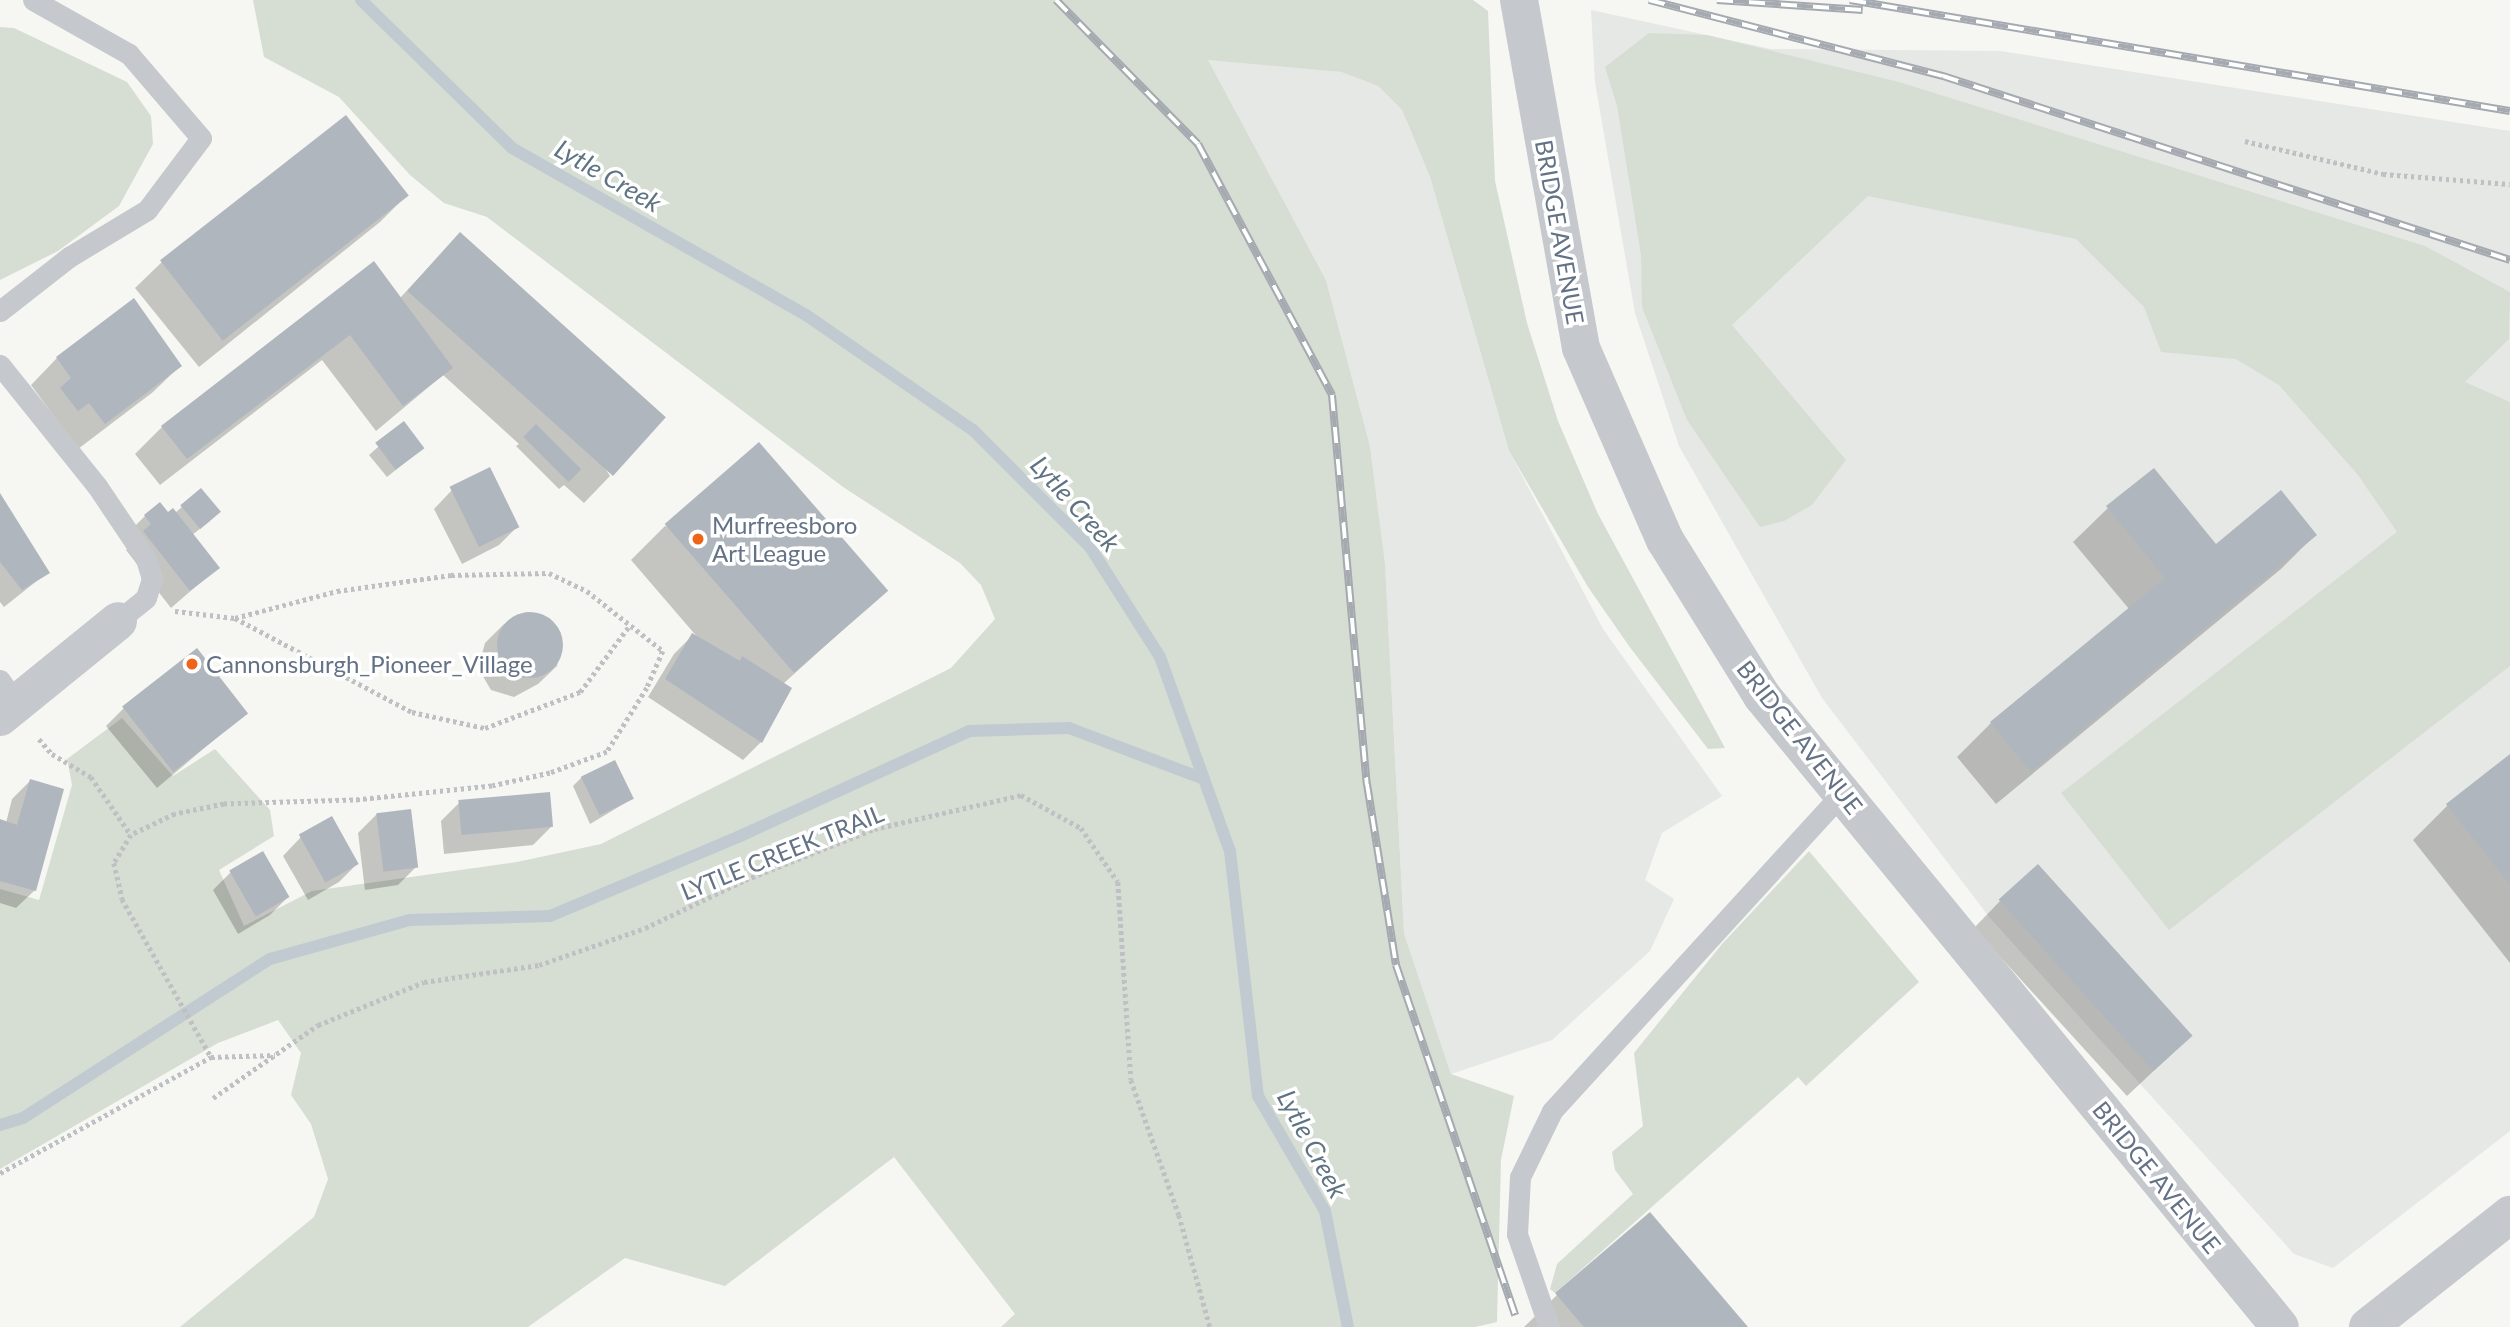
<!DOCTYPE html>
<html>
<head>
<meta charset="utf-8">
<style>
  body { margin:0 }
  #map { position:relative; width:2510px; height:1327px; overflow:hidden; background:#f6f6f2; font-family:Lato,sans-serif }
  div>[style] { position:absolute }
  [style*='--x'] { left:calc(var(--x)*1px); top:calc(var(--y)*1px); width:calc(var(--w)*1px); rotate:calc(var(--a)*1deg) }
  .built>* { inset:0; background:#e6e8e5 }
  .green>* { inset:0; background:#d6ded3 }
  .shadow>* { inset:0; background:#0003 }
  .stream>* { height:12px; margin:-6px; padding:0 6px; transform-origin:6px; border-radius:6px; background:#c1cad0 }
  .building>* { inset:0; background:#b0b6bd; transform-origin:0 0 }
  .round { border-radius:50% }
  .path>* { height:4.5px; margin-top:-2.25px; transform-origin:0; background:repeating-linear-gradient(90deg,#bfc0c3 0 3.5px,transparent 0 7px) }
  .service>* { height:21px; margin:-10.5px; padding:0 10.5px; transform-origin:10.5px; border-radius:10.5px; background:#c5c8cc }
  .minor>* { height:38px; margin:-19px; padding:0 19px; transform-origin:19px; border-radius:19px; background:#c5c8cc }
  .tertiary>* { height:38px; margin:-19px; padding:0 19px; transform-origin:19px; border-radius:19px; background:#c5c8cc }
  .rail>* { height:8px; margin-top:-4px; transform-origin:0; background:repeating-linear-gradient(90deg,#fff 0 16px,#a5aab1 0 32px); box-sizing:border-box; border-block:2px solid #a5aab1 }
  .dots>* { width:19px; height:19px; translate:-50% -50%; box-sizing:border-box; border:4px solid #fff; border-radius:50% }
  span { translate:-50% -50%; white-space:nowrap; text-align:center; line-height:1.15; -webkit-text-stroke:7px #fff; paint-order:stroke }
  .street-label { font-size:24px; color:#637285 }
  .poi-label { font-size:24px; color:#637285 }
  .left { translate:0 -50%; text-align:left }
  .water-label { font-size:26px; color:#5f7482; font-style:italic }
</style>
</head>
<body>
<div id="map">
  <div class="built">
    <i style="clip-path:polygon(1591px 10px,1771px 49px,2000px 51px,2510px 131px,2510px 1131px,2333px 1268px,2294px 1254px,1990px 918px,1822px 698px,1679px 446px,1635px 313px,1595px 82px)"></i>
    <i style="clip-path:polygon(1207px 59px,1341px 72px,1378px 86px,1402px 110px,1430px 177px,1509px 451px,1603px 629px,1722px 796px,1662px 833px,1645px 880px,1674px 899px,1650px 951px,1552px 1040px,1451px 1074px,1404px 933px,1385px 563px,1370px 446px,1326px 280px)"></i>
  </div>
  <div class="green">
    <i style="clip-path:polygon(253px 0,1473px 0,1488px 11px,1495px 181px,1527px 323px,1558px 421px,1598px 514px,1725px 748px,1708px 749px,1629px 646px,1588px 587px,1509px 451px,1430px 177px,1402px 110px,1378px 86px,1341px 72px,1208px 60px,1326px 280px,1370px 446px,1385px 563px,1404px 933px,1451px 1074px,1514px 1096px,1501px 1160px,1497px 1322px,1475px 1327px,1001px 1327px,1015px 1314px,894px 1157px,725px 1286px,625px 1258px,528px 1327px,180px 1327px,314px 1217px,328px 1179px,311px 1124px,291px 1095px,301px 1053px,278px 1020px,218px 1043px,0 1169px,0 889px,39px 900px,72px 785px,67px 759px,122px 718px,173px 776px,215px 749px,270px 810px,274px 836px,219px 870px,244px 926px,312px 891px,517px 862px,601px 844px,951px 668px,995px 619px,981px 585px,960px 563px,843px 487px,487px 217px,444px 203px,410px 175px,339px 97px,264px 57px)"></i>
    <i style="clip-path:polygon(0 27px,14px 28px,127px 82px,151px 116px,153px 144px,119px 206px,58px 251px,0 280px)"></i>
    <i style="clip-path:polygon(1649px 33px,1707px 35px,1899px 82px,2425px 246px,2510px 292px,2509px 339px,2465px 382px,2510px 402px,2510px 666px,2169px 930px,2061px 793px,2397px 532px,2358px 475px,2279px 385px,2236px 359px,2161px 352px,2144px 307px,2076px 239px,1868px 196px,1732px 325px,1846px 460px,1812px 505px,1784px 521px,1760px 527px,1687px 420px,1642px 307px,1641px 255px,1617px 106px,1605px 67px)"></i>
    <i style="clip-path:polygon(1809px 851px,1919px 982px,1806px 1086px,1798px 1077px,1555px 1293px,1550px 1289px,1557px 1264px,1633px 1194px,1615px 1170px,1612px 1152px,1643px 1126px,1634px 1053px,1722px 944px)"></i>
  </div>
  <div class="shadow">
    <i style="clip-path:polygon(407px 195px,380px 222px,199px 367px,135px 288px,162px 262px)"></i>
    <i style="clip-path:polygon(460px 234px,610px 476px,584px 503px,564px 485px,559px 489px,516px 446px,519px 444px,443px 375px,376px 431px,322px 360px,160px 485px,135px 454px,162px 427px,373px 264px,399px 299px)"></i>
    <i style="clip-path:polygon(57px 358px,180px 366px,153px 392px,78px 449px,31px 385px)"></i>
    <i style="clip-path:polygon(404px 424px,413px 456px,387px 477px,369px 455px)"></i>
    <i style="clip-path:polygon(201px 490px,210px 521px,192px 535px,217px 568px,171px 608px,126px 550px,134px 543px,127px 534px,145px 516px,175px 513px)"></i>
    <i style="clip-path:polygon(452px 490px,517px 527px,499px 545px,462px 564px,434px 509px)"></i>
    <i style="clip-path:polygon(0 501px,48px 572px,4px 607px,0 602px)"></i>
    <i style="clip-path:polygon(2108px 508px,2215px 547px,2315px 535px,2281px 569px,1996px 804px,1957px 757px,1991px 723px,2129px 609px,2073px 542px)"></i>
    <i style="clip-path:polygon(665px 526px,887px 590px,783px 684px,789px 688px,761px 742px,743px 760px,648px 697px,674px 654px,692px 636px,699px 639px,631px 560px)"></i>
    <i style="clip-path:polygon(526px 612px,550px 619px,562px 641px,557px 666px,538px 684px,514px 697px,491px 690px,478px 668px,485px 643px,504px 624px)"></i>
    <i style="clip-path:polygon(124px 708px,246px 713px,157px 788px,106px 726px)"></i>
    <i style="clip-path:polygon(2510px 757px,2510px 963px,2413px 840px,2448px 805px)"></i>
    <i style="clip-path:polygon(582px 777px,632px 799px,590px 824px,573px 786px)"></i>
    <i style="clip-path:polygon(30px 781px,35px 890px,16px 908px,0 903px,0 821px,6px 823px,12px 799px)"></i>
    <i style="clip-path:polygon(459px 803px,552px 826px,533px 845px,444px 854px,441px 821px)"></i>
    <i style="clip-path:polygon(377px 814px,416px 867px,398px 885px,365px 890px,358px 833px)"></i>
    <i style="clip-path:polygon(332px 819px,357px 864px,339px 882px,308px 900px,283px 856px,301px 837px)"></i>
    <i style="clip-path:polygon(231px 872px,288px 897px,270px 915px,238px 934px,213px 890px)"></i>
    <i style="clip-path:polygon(2000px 901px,2192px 1035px,2127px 1096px,1974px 928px)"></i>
    <i style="clip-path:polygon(1557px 1295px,1746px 1327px,1524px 1327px)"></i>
  </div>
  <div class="stream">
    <i style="--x:361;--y:0;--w:211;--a:44.4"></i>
    <i style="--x:512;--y:148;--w:338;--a:29.6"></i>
    <i style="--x:806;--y:315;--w:203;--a:34.6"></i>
    <i style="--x:973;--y:430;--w:165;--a:45"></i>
    <i style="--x:1090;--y:547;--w:130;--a:57.5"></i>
    <i style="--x:1160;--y:657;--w:206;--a:70.2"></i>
    <i style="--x:1230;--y:851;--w:247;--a:83.5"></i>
    <i style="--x:1258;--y:1096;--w:133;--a:59.8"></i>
    <i style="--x:1325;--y:1211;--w:118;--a:78.8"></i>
    <i style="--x:0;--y:1125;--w:24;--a:-17"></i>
    <i style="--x:23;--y:1118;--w:294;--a:-32.8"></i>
    <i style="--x:270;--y:959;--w:145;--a:-15.6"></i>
    <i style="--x:410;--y:920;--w:140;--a:-1.6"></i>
    <i style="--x:550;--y:916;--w:204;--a:-22.8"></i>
    <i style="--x:738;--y:837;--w:254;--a:-24.6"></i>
    <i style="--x:969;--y:731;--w:100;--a:-1.7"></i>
    <i style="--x:1069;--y:728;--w:144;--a:20.7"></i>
  </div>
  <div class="building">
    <i style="left:346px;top:115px;width:102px;height:236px;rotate:52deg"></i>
    <i style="left:460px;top:232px;width:277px;height:79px;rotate:42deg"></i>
    <i style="clip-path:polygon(374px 261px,453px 368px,403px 406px,350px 335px,187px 459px,161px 426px)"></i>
    <i style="clip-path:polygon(134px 298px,182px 366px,105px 424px,89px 403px,78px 411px,60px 388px,71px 378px,56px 357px)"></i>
    <i style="left:404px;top:421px;width:34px;height:36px;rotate:53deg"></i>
    <i style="left:536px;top:424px;width:64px;height:18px;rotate:45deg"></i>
    <i style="left:759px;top:442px;width:197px;height:125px;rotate:49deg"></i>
    <i style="left:490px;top:467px;width:67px;height:45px;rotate:64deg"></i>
    <i style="clip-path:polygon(2154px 468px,2216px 544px,2281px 490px,2317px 535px,2031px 772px,1990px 722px,2165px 578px,2106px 506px)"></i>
    <i style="left:201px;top:488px;width:31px;height:27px;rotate:50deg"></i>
    <i style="clip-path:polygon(0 493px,50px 573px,22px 590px,0 562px)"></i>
    <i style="clip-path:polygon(160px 502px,168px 512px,173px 508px,220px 568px,190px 591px,143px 531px,151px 524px,144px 515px)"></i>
    <i class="round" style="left:497px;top:612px;width:66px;height:66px"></i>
    <i style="clip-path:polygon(692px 633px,740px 661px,742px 656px,792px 688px,762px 743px,665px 679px)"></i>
    <i style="left:197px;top:648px;width:83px;height:95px;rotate:52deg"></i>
    <i style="clip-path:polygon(2510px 754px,2510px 885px,2446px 804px)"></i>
    <i style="left:615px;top:760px;width:43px;height:38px;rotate:64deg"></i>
    <i style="clip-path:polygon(30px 779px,64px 789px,36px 891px,0 881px,0 819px,17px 825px)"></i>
    <i style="left:550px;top:792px;width:35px;height:92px;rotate:85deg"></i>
    <i style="left:411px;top:809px;width:59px;height:35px;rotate:83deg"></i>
    <i style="left:332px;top:816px;width:55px;height:38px;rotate:61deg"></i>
    <i style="left:263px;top:851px;width:53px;height:39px;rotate:60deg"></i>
    <i style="left:2038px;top:864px;width:231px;height:53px;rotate:48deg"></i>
    <i style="clip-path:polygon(1650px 1212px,1748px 1327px,1584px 1327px,1555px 1293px)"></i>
  </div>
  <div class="path">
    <i style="--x:2245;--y:141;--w:142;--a:13.4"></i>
    <i style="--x:2383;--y:174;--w:127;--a:4.5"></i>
    <i style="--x:175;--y:611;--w:60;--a:6.7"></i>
    <i style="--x:235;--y:618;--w:106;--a:-14.8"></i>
    <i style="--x:337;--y:591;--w:115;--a:-8"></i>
    <i style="--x:451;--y:575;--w:98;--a:-1.2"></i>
    <i style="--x:549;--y:573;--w:42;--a:25.3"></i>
    <i style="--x:587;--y:591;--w:97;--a:38.3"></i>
    <i style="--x:663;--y:651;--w:40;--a:113.4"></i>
    <i style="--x:647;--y:688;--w:75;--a:122"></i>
    <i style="--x:607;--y:752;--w:61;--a:159.8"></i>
    <i style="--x:550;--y:773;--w:59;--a:167.4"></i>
    <i style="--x:492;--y:786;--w:140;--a:174.2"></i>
    <i style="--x:353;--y:800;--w:129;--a:178.2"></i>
    <i style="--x:224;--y:804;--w:50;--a:168.5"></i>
    <i style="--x:175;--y:814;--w:49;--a:154.5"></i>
    <i style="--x:131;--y:835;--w:33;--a:121"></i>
    <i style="--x:114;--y:863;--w:37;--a:77"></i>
    <i style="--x:122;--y:899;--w:181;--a:60.6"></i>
    <i style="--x:211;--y:1057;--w:64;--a:-1.8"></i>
    <i style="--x:235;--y:618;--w:200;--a:28"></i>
    <i style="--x:412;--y:712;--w:75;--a:12.4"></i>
    <i style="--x:485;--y:728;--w:102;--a:-20.8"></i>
    <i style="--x:580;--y:692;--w:84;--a:-53.3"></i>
    <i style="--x:39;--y:739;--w:20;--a:49"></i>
    <i style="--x:52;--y:754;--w:45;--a:30.5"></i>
    <i style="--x:91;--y:777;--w:70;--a:55.4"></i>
    <i style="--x:213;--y:1098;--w:128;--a:-34.8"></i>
    <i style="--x:318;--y:1025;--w:114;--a:-22.1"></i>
    <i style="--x:424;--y:982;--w:116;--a:-8.4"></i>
    <i style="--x:539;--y:965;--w:112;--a:-19.2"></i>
    <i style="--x:645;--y:928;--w:111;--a:-25.6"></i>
    <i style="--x:745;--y:880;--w:139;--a:-21.6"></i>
    <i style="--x:874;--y:829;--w:151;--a:-13"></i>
    <i style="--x:1021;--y:795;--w:68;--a:28.8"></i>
    <i style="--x:1081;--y:828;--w:65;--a:55.6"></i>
    <i style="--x:1118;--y:882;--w:198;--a:86.2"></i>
    <i style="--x:1131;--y:1080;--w:143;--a:70.4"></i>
    <i style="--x:1179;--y:1215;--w:116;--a:74.5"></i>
    <i style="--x:0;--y:1173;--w:241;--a:-28.8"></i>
  </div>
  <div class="service">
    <i style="--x:0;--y:311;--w:88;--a:-38"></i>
    <i style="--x:69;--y:257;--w:91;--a:-31.1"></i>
    <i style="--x:147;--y:210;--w:90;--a:-53.1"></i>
    <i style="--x:201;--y:138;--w:111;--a:-130.6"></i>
    <i style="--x:129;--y:54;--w:110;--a:-150.6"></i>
    <i style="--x:0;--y:365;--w:155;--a:51.3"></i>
    <i style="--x:97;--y:486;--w:88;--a:56.1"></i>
    <i style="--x:146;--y:559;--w:21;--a:73"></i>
    <i style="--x:152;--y:579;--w:20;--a:108"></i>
    <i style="--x:146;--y:598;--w:36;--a:141"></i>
    <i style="--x:0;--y:680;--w:29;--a:56"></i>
    <i style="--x:1549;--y:1327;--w:98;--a:-109"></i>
    <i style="--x:1517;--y:1234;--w:57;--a:-87"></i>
    <i style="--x:1520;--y:1177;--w:73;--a:-64.1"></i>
    <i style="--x:1552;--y:1111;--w:430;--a:-47.6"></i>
  </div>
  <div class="minor">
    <i style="--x:0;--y:717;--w:152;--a:-39.1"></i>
    <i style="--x:2368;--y:1327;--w:181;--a:-38.3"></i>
  </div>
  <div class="tertiary">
    <i style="--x:1519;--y:0;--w:353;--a:79.9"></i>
    <i style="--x:1581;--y:348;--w:210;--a:66.4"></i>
    <i style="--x:1665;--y:540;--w:184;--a:58.1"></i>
    <i style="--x:1762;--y:696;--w:816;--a:50.62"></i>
  </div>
  <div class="rail">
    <i style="--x:1056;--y:0;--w:202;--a:45.4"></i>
    <i style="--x:1198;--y:144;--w:285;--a:61.9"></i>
    <i style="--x:1332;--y:395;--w:391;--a:84.9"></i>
    <i style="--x:1367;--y:784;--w:183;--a:80.9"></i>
    <i style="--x:1396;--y:965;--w:370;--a:71.2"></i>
    <i style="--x:1649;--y:0;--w:304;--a:14.5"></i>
    <i style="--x:1943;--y:76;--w:596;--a:17.98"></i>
    <i style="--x:1717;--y:0;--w:146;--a:3.9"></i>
    <i style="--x:1850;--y:0;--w:669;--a:9.55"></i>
  </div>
  <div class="dots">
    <i style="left:698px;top:539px;background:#ee651a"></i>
    <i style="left:192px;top:664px;background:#ee651a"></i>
  </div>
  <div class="street-label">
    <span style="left:1560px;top:232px;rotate:80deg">BRIDGE AVENUE</span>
    <span style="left:1800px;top:737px;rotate:52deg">BRIDGE AVENUE</span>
    <span style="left:782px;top:852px;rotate:-22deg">LYTLE CREEK TRAIL</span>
    <span style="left:2157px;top:1177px;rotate:51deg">BRIDGE AVENUE</span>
  </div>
  <div class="poi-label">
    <span class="left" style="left:712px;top:539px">Murfreesboro<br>Art League</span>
    <span class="left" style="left:206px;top:664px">Cannonsburgh_Pioneer_Village</span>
  </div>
  <div class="water-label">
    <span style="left:608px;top:176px;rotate:30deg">Lytle Creek</span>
    <span style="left:1075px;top:504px;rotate:48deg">Lytle Creek</span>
    <span style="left:1312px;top:1144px;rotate:62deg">Lytle Creek</span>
  </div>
</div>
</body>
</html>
